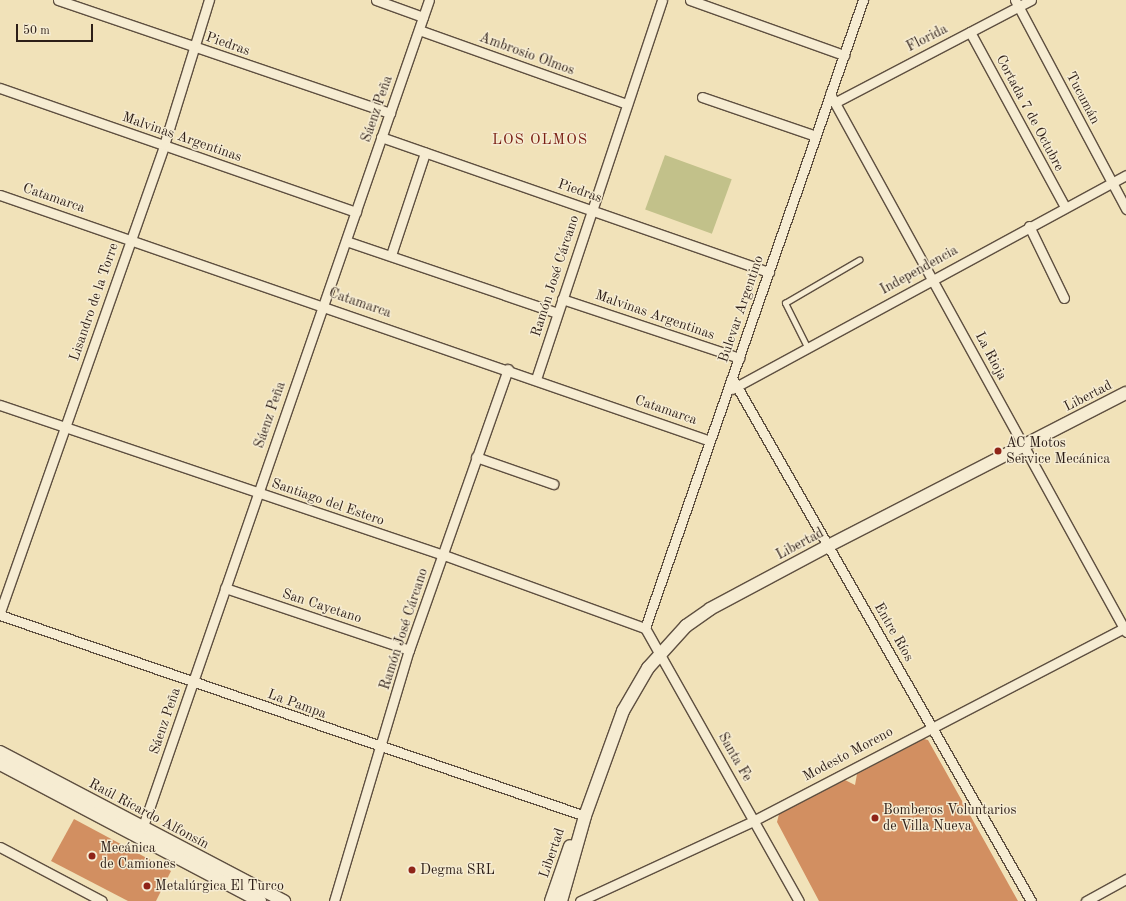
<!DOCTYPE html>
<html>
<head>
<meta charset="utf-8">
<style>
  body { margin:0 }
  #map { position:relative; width:1126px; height:901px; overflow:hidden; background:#f1e2b9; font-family:"Old Standard TT",serif }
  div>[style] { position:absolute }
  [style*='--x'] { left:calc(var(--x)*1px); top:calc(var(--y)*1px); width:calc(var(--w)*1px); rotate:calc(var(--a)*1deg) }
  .green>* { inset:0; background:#c2c18a; transform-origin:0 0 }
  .building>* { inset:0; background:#d28f61 }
  .roads { filter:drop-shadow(1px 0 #5e4f40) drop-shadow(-1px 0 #5e4f40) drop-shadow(0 1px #5e4f40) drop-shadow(0 -1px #5e4f40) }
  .lane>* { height:4.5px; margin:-2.25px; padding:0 2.25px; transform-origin:2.25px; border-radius:2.25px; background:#f6ecd2 }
  .street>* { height:9px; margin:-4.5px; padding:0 4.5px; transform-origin:4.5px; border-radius:4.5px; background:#f6ecd2 }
  .secondary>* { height:12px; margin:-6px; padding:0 6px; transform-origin:6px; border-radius:6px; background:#f6ecd2 }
  .dots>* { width:11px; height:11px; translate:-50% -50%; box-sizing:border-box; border:2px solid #f6ecd2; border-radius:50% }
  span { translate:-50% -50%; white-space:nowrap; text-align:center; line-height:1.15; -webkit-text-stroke:3px #f6ecd2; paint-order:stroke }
  .street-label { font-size:14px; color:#2d1e17 }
  .poi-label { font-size:14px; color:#2d1e17 }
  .left { translate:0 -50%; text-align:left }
  .neighbourhood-label { font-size:15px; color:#7a1f14; letter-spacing:1px }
  .scale { position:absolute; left:16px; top:24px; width:77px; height:18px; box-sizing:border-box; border:2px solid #2d1e17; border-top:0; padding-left:5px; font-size:12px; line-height:14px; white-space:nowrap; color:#2d1e17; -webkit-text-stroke:3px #f6ecd2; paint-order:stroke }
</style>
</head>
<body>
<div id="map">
  <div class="green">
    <i style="left:665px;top:155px;width:71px;height:58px;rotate:20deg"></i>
  </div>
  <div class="building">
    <i style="clip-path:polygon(924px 739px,928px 740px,1018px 901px,819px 901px,777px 822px,779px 814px,845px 780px,855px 785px,857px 774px)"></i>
    <i style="clip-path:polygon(74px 819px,171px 871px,156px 901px,128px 901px,51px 861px)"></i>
  </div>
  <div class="roads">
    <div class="lane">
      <i style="--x:807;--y:347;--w:49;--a:-116.6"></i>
      <i style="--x:785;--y:303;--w:86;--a:-30.2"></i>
    </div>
    <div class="street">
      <i style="--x:58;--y:0;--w:351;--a:18.8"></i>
      <i style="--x:376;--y:0;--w:50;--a:19.9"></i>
      <i style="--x:690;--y:0;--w:164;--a:19.7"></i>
      <i style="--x:1015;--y:0;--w:237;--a:62"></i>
      <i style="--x:419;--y:30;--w:221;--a:19.6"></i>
      <i style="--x:970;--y:32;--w:199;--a:61.5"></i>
      <i style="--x:0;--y:88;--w:377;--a:19.2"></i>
      <i style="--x:830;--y:94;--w:614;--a:61.18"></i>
      <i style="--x:702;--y:97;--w:120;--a:18.9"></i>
      <i style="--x:836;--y:102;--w:220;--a:-27.6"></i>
      <i style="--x:381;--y:137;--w:411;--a:19.2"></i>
      <i style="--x:0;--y:195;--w:751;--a:19.11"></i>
      <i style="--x:1029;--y:226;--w:80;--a:64.1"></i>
      <i style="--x:346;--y:241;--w:223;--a:18.8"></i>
      <i style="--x:391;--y:255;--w:108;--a:-71.6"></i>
      <i style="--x:562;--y:299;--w:187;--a:18.4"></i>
      <i style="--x:732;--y:378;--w:602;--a:60.24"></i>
      <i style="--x:536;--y:379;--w:399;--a:-71.6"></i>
      <i style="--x:732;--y:389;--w:448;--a:-28.5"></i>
      <i style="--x:0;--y:405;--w:469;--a:18.7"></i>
      <i style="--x:444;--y:555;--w:214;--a:20"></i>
      <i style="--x:476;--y:457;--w:82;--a:19.3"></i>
      <i style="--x:225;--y:588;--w:194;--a:18.6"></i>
      <i style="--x:0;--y:612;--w:495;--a:-70.6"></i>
      <i style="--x:164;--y:145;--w:152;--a:-72.8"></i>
      <i style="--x:0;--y:615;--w:619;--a:18.96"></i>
      <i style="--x:645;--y:628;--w:665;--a:-70.86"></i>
      <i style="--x:645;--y:628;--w:313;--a:60.6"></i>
      <i style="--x:141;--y:832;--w:880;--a:-70.91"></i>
      <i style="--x:0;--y:847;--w:115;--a:27.9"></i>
      <i style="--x:334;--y:901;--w:262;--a:-73.4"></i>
      <i style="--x:409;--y:650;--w:298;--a:-70.6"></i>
      <i style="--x:580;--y:901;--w:193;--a:-24.8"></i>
      <i style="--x:755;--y:820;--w:418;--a:-27.5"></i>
      <i style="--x:1086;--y:901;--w:46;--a:-28.8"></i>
    </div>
    <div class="secondary">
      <i style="--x:0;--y:752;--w:321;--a:27.7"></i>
      <i style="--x:0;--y:764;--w:294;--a:27.8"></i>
      <i style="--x:551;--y:901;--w:58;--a:-70.9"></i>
      <i style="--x:561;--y:901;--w:88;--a:-74.2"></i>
      <i style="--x:585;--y:816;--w:112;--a:-70.1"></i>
      <i style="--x:623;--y:711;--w:50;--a:-59.8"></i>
      <i style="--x:648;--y:668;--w:57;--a:-47.9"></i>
      <i style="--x:686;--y:626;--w:29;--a:-35"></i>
      <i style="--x:710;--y:609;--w:134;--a:-28.1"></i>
      <i style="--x:828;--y:546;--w:335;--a:-27.2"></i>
    </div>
  </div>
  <div class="dots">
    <i style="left:998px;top:451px;background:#8f2418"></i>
    <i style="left:875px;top:818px;background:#8f2418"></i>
    <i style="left:92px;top:856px;background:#8f2418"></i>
    <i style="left:412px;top:870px;background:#8f2418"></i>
    <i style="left:147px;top:886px;background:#8f2418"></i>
  </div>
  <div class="street-label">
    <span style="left:927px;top:38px;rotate:-27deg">Florida</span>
    <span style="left:228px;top:44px;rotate:19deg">Piedras</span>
    <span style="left:527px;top:54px;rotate:20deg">Ambrosio Olmos</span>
    <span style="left:1083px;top:98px;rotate:62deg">Tucumán</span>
    <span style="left:377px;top:109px;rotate:-71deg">Sáenz Peña</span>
    <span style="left:1030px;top:113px;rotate:62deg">Cortada 7 de Octubre</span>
    <span style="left:182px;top:137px;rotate:19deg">Malvinas Argentinas</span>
    <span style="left:580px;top:191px;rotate:19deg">Piedras</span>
    <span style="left:54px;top:198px;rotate:19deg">Catamarca</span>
    <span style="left:919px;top:270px;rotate:-29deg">Independencia</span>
    <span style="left:555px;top:276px;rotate:-72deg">Ramón José Cárcano</span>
    <span style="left:94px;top:302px;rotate:-71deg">Lisandro de la Torre</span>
    <span style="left:360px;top:303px;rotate:19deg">Catamarca</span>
    <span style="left:741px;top:309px;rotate:-71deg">Bulevar Argentino</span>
    <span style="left:655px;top:315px;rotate:19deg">Malvinas Argentinas</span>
    <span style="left:991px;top:356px;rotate:62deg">La Rioja</span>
    <span style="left:1088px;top:396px;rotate:-27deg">Libertad</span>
    <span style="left:666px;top:410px;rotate:19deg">Catamarca</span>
    <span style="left:270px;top:415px;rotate:-71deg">Sáenz Peña</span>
    <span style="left:328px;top:502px;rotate:19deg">Santiago del Estero</span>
    <span style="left:800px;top:544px;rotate:-28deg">Libertad</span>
    <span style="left:322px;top:606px;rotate:18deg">San Cayetano</span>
    <span style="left:404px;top:629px;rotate:-72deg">Ramón José Cárcano</span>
    <span style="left:894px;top:632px;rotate:60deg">Entre Ríos</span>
    <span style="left:297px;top:704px;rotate:20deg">La Pampa</span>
    <span style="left:165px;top:721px;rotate:-71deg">Sáenz Peña</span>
    <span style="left:848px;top:754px;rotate:-28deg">Modesto Moreno</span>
    <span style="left:735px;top:757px;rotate:60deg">Santa Fe</span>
    <span style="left:149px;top:814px;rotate:28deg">Raúl Ricardo Alfonsín</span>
    <span style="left:552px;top:853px;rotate:-71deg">Libertad</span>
  </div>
  <div class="poi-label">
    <span class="left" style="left:1006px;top:451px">AC Motos<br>Service Mecánica</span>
    <span class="left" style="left:883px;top:818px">Bomberos Voluntarios<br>de Villa Nueva</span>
    <span class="left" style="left:100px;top:856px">Mecánica<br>de Camiones</span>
    <span class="left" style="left:420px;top:870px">Degma SRL</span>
    <span class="left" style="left:155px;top:886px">Metalúrgica El Turco</span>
  </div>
  <div class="neighbourhood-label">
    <span style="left:540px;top:141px">LOS OLMOS</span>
  </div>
  <div class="scale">50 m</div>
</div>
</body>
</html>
